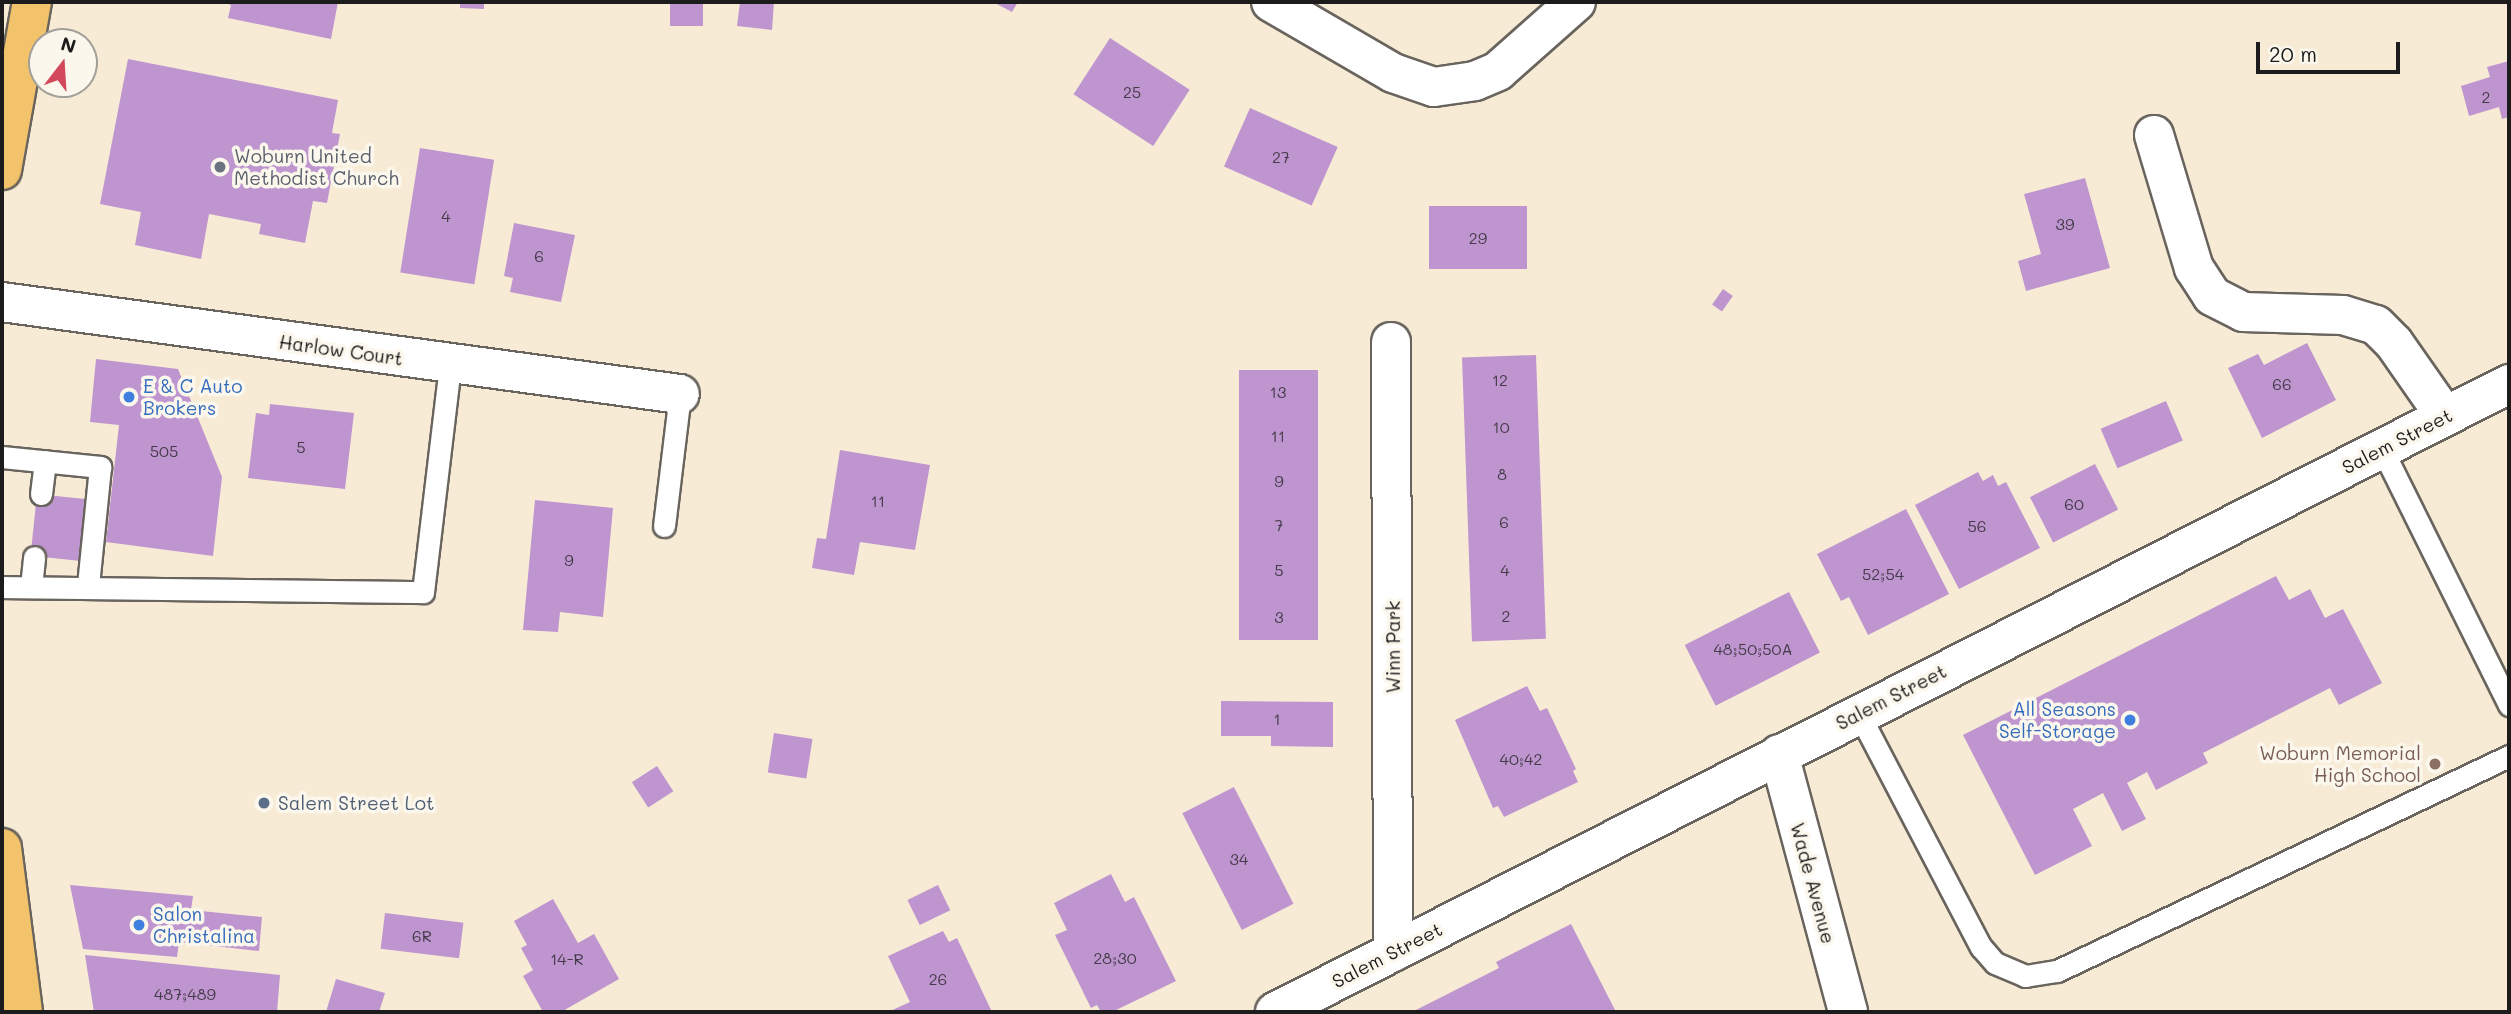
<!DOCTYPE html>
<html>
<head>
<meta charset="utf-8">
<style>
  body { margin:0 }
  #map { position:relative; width:2511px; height:1014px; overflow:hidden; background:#f7ebd6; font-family:Mali,sans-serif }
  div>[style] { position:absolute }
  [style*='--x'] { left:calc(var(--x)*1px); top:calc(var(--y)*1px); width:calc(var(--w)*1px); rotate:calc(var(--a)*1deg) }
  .building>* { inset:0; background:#be95cf; transform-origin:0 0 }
  .roads { filter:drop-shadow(2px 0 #69645d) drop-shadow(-2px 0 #69645d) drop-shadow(0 2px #69645d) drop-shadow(0 -2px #69645d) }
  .service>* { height:21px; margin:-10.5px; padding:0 10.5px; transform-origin:10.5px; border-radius:10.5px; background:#fff }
  .minor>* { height:38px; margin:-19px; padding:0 19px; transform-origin:19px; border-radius:19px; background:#fff }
  .tertiary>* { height:38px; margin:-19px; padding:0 19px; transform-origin:19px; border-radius:19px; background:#fff }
  .primary>* { height:38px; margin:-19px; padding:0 19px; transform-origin:19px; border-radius:19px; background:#f2c36a }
  .dots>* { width:19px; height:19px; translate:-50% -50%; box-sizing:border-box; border:4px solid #fbf7ec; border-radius:50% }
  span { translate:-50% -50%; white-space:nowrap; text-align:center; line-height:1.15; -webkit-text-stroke:7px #fbf7ec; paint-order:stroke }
  .number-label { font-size:16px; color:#443a49 }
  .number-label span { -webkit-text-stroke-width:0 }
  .worship-label { font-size:19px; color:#5b616d }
  .left { translate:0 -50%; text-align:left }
  .street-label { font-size:19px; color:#1c1c1c }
  .shop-label { font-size:19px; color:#366cbe }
  .right { translate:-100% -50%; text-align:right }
  .education-label { font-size:19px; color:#785e54 }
  .service-label { font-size:19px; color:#4e5e75 }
  .frame { position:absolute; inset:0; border:4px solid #1c1c1c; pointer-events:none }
  .north { position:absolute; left:28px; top:28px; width:70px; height:70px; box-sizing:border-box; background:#fbf7ec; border:2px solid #a29f99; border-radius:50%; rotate:17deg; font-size:19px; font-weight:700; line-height:28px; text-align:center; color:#1c1c1c }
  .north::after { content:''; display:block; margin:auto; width:24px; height:32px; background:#d1495b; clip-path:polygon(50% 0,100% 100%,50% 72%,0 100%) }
  .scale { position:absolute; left:2256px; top:42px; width:144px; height:32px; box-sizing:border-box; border:4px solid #1c1c1c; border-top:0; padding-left:9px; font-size:21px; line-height:24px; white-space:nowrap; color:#1c1c1c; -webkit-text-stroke:5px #fbf7ec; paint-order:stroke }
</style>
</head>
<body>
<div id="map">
  <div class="building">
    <i style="clip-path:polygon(222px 2px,338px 2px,331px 39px,228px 18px,231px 5px)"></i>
    <i style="clip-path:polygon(460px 2px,484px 2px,484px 9px,460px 8px)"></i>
    <i style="left:670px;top:2px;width:33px;height:24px"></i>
    <i style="clip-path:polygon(740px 2px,774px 2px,772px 30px,737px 26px)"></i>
    <i style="clip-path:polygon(993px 2px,1018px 2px,1012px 12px)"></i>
    <i style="left:1110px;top:38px;width:95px;height:67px;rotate:33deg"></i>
    <i style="clip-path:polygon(128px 59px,338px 100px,332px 133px,340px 134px,327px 203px,313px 201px,305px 243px,259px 234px,261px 224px,209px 214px,201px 259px,135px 245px,141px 212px,100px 204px)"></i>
    <i style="clip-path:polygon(2509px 61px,2509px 117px,2502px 119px,2499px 107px,2469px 116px,2461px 86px,2490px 77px,2487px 67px)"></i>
    <i style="left:1250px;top:108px;width:96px;height:64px;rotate:24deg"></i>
    <i style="left:420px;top:148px;width:75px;height:126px;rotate:9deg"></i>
    <i style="clip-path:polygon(2085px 178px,2110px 268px,2026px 291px,2018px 261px,2041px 254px,2024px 194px)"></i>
    <i style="left:1429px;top:206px;width:98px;height:63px"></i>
    <i style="clip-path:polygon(514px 223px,575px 235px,561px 302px,510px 292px,513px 278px,504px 276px)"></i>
    <i style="left:1723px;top:289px;width:12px;height:19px;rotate:35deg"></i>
    <i style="clip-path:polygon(2307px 343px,2336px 400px,2262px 438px,2228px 368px,2258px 354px,2264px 365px)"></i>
    <i style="left:1536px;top:355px;width:284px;height:74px;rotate:88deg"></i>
    <i style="clip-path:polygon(96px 359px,178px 369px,222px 477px,213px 556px,106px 542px,119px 425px,90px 422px)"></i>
    <i style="left:1239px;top:370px;width:79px;height:270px"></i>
    <i style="left:2166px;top:401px;width:43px;height:71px;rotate:67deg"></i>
    <i style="clip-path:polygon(270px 404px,354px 413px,345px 489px,248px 478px,256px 413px,269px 415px)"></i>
    <i style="clip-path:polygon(840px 450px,930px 465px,915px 550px,860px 542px,854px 575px,812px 568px,817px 538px,826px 539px)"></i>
    <i style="left:2095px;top:464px;width:51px;height:73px;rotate:63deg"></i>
    <i style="clip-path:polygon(1978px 472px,1983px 481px,1993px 475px,1998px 486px,2006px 482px,2040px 548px,1959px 589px,1915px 505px)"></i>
    <i style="left:37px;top:494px;width:53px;height:62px;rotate:6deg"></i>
    <i style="clip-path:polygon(535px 500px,613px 508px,603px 617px,560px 612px,558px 632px,523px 630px)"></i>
    <i style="clip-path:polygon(1906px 509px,1949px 594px,1868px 635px,1849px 597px,1841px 601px,1817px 554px)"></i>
    <i style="clip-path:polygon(2276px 576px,2289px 600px,2310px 589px,2325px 618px,2343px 609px,2382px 683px,2339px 705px,2330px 688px,2203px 753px,2208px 763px,2156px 790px,2147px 772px,2127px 783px,2146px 819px,2122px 831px,2103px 793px,2073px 809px,2092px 846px,2035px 875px,1963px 735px)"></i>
    <i style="left:1789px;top:592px;width:68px;height:117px;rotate:63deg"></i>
    <i style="clip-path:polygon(1527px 686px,1540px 711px,1547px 708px,1576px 769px,1573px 771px,1578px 782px,1504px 817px,1498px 806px,1493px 808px,1455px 720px)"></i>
    <i style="clip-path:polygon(1221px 701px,1333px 702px,1333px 747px,1271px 746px,1271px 736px,1221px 736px)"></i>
    <i style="left:774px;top:733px;width:39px;height:40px;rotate:9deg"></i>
    <i style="left:657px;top:766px;width:30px;height:30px;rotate:57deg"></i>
    <i style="left:1234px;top:787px;width:131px;height:58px;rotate:63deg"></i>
    <i style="clip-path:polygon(1111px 874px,1125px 902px,1134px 897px,1176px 981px,1112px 1012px,1101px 1012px,1097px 1005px,1091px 1008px,1055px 935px,1067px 930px,1054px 903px)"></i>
    <i style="clip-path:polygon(70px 885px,193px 896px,191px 910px,262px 917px,259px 951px,179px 942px,177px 957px,83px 949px)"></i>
    <i style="left:938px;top:885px;width:28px;height:34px;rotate:64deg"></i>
    <i style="clip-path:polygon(553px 899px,578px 943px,594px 934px,619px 979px,561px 1012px,543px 1012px,523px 976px,533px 970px,521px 948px,527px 945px,514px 921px)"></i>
    <i style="left:385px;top:913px;width:79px;height:36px;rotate:7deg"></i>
    <i style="clip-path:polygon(1571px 924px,1615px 1010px,1612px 1012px,1412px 1012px,1499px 968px,1496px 962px)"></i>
    <i style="clip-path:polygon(943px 931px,949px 942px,957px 938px,992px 1012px,888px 1012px,910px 1002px,888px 956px)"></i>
    <i style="clip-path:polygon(85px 955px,280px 975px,277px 1012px,94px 1012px)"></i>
    <i style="clip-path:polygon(336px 979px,385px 993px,379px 1012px,326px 1012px)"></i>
  </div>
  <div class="roads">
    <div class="service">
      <i style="--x:2382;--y:449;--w:286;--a:63.6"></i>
      <i style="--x:2;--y:457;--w:99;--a:5.8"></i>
      <i style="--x:100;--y:467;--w:119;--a:95.8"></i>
      <i style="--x:41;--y:494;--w:33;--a:-83"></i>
      <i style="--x:664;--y:526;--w:133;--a:-83.1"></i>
      <i style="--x:2;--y:587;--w:421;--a:0.7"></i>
      <i style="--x:423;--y:592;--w:229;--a:-83.2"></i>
      <i style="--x:31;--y:587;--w:30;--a:-84"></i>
      <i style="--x:1859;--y:714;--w:263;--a:62.4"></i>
      <i style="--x:1981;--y:947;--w:21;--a:49"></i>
      <i style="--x:1995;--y:963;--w:33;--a:23"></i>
      <i style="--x:2025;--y:976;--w:32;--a:-9"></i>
      <i style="--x:2057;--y:971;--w:501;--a:-25.44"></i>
    </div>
    <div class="minor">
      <i style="--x:1271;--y:2;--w:141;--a:30.2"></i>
      <i style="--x:1393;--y:73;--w:43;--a:18.9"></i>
      <i style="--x:1434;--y:87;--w:41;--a:-8.3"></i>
      <i style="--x:1475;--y:81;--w:25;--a:-23"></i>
      <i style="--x:1498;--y:71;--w:104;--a:-41.5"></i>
      <i style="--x:2154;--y:135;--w:139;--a:73.3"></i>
      <i style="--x:2194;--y:268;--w:33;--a:57"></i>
      <i style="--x:2212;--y:296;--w:35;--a:27"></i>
      <i style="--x:2243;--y:312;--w:100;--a:1.7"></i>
      <i style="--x:2343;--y:315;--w:34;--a:17"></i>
      <i style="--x:2376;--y:325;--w:25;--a:45"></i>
      <i style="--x:2394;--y:343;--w:89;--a:55.1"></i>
      <i style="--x:2;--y:302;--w:684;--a:7.73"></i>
      <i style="--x:1391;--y:342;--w:610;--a:89.81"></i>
      <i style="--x:1779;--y:754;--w:267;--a:75"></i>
    </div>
    <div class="tertiary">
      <i style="--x:1275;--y:1012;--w:1385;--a:-26.97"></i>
    </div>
    <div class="primary">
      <i style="--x:2;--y:170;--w:171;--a:-79.9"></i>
      <i style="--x:2;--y:848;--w:165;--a:82.7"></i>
    </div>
  </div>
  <div class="dots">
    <i style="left:220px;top:167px;background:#6b7280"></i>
    <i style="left:129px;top:397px;background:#3f7fe0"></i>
    <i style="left:2130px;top:720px;background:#3f7fe0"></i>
    <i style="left:2435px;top:764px;background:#8d6e63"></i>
    <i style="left:264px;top:803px;background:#5c6f8a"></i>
    <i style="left:139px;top:925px;background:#3f7fe0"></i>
  </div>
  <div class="number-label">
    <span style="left:1132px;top:92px">25</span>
    <span style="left:2486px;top:97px">2</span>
    <span style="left:1281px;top:157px">27</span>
    <span style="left:446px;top:216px">4</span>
    <span style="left:2065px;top:224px">39</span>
    <span style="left:1478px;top:238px">29</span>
    <span style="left:539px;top:256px">6</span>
    <span style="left:1500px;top:380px">12</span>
    <span style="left:2282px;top:384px">66</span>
    <span style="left:1278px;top:392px">13</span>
    <span style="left:1501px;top:427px">10</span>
    <span style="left:1278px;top:436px">11</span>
    <span style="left:301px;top:447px">5</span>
    <span style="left:164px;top:451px">505</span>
    <span style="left:1502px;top:474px">8</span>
    <span style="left:1279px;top:481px">9</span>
    <span style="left:878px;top:501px">11</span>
    <span style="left:2074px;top:504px">60</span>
    <span style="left:1504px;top:522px">6</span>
    <span style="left:1279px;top:525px">7</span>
    <span style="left:1977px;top:526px">56</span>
    <span style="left:569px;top:560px">9</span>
    <span style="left:1279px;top:570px">5</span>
    <span style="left:1505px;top:570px">4</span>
    <span style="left:1883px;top:574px">52;54</span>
    <span style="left:1506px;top:616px">2</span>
    <span style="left:1279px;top:617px">3</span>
    <span style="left:1753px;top:649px">48;50;50A</span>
    <span style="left:1277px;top:719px">1</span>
    <span style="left:1521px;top:759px">40;42</span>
    <span style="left:1239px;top:859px">34</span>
    <span style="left:422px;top:936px">6R</span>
    <span style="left:1115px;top:958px">28;30</span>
    <span style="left:567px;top:959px">14-R</span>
    <span style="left:938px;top:979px">26</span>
    <span style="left:185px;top:994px">487;489</span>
  </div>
  <div class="worship-label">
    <span class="left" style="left:234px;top:167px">Woburn United<br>Methodist Church</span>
  </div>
  <div class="street-label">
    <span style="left:341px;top:350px;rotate:8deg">Harlow Court</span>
    <span style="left:2397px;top:441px;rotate:-27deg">Salem Street</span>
    <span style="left:1393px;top:647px;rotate:-90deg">Winn Park</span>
    <span style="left:1891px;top:697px;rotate:-27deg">Salem Street</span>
    <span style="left:1813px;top:883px;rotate:75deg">Wade Avenue</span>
    <span style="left:1387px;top:955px;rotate:-27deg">Salem Street</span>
  </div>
  <div class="shop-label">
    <span class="left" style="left:143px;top:397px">E &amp; C Auto<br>Brokers</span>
    <span class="right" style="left:2116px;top:720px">All Seasons<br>Self-Storage</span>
    <span class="left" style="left:153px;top:925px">Salon<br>Christalina</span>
  </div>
  <div class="education-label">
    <span class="right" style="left:2421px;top:764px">Woburn Memorial<br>High School</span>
  </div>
  <div class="service-label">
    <span class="left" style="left:278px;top:803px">Salem Street Lot</span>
  </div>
  <div class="frame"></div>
  <div class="north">N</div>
  <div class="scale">20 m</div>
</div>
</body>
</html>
